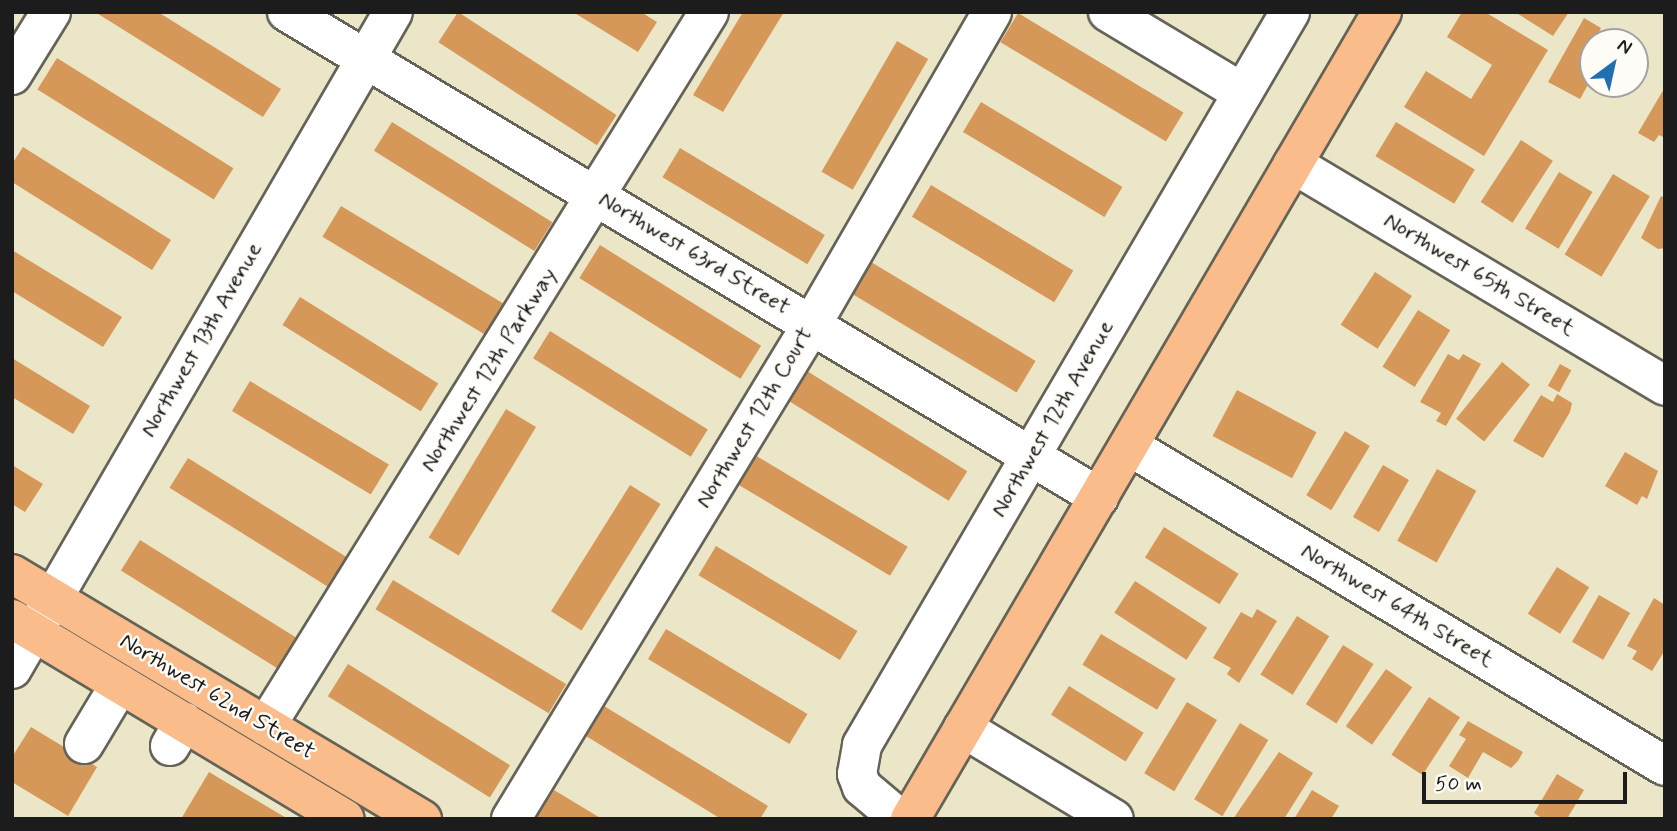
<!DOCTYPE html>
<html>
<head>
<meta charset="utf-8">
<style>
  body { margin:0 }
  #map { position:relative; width:1677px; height:831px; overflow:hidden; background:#ece6c8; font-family:Mynerve,sans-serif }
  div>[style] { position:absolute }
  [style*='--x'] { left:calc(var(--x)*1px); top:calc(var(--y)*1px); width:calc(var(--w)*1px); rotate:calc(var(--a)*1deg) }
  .building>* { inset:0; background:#d59859; transform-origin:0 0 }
  .roads { filter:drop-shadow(2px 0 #656358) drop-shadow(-2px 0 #656358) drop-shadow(0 2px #656358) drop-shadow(0 -2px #656358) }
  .minor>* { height:38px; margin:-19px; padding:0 19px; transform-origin:19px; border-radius:19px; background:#fff }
  .major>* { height:38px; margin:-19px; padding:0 19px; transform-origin:19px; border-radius:19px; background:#f9bc8a }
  span { translate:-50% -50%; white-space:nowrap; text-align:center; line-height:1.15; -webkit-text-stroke:5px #fdfcf7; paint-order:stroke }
  .street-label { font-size:23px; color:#1c1c1c }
  .frame { position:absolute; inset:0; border:14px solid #1c1c1c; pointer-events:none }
  .north { position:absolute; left:1579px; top:28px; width:70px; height:70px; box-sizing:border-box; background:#fdfcf7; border:2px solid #a3a29f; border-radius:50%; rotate:33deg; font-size:19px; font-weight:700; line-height:28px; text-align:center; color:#1c1c1c }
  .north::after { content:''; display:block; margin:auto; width:24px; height:32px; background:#1f6fb2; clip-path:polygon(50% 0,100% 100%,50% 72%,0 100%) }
  .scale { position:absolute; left:1422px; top:772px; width:205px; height:32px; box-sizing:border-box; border:4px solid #1c1c1c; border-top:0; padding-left:9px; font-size:21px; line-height:24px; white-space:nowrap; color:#1c1c1c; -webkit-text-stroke:5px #fdfcf7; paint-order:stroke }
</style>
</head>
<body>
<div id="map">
  <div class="building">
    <i style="clip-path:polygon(95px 12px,158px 12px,281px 89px,263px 117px)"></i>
    <i style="left:458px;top:12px;width:189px;height:36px;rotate:33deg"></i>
    <i style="clip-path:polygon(573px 12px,641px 12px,657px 22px,638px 52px)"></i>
    <i style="clip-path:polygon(743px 12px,784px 12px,723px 112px,693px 95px)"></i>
    <i style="clip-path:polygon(1462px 12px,1485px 12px,1548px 50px,1484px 156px,1404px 107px,1426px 71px,1471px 99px,1492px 65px,1447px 37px)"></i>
    <i style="clip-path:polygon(1515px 12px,1569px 12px,1553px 36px)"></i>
    <i style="left:1018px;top:13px;width:193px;height:34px;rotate:31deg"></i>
    <i style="clip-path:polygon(1584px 18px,1601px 28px,1590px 48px,1593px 76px,1580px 99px,1548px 82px)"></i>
    <i style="left:897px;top:41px;width:36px;height:151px;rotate:30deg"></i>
    <i style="left:57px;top:58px;width:208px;height:37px;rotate:32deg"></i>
    <i style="clip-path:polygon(1665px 87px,1665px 138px,1659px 135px,1654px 142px,1638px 133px)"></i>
    <i style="left:981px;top:102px;width:165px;height:35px;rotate:31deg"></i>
    <i style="left:392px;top:122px;width:189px;height:34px;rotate:32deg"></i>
    <i style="left:1396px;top:122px;width:92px;height:40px;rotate:31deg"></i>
    <i style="left:1521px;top:140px;width:38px;height:74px;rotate:33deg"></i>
    <i style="clip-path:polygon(23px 147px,171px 240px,152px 270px,12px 182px,12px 164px)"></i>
    <i style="left:680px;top:148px;width:169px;height:34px;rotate:31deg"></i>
    <i style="left:1559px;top:172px;width:39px;height:66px;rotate:31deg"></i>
    <i style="left:1613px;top:174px;width:43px;height:94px;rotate:31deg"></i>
    <i style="left:931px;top:185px;width:166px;height:37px;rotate:31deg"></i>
    <i style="clip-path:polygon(1661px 196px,1665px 198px,1665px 248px,1658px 249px,1641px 238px)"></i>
    <i style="left:341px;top:206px;width:189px;height:36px;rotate:31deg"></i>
    <i style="left:600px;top:245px;width:190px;height:39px;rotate:32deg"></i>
    <i style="clip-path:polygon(12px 250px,122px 317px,103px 347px,12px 291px)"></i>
    <i style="left:871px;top:262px;width:192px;height:37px;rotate:31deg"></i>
    <i style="left:1375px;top:272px;width:44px;height:63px;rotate:33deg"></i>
    <i style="left:300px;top:297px;width:163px;height:33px;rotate:32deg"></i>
    <i style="left:1418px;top:310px;width:38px;height:67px;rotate:32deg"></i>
    <i style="left:550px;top:331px;width:186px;height:32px;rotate:32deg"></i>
    <i style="clip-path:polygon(1448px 354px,1459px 360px,1463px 354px,1481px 364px,1446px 426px,1436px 421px,1441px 413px,1420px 402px)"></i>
    <i style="clip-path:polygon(12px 358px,90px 406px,73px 434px,12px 397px)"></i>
    <i style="left:1502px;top:362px;width:36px;height:73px;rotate:39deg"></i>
    <i style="left:1560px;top:364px;width:13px;height:25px;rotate:29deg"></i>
    <i style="left:807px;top:371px;width:189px;height:35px;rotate:32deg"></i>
    <i style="left:250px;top:381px;width:162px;height:35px;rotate:31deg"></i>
    <i style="left:1237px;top:390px;width:90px;height:52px;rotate:28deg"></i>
    <i style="clip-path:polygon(1557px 394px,1572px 403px,1570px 412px,1543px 458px,1513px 441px,1541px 395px,1553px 402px)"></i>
    <i style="left:506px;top:409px;width:35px;height:150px;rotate:31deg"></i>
    <i style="left:1345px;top:431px;width:29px;height:75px;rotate:31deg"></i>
    <i style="clip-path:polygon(1625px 452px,1658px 471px,1647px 499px,1642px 496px,1637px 505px,1605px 486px)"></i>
    <i style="left:755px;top:455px;width:178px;height:34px;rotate:31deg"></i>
    <i style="left:188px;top:458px;width:193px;height:35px;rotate:32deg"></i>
    <i style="clip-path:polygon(12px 465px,43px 484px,25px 512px,12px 504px)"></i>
    <i style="left:1383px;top:465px;width:30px;height:60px;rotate:30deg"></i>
    <i style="left:1437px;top:469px;width:45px;height:82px;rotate:29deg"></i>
    <i style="left:630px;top:485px;width:36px;height:149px;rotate:32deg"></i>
    <i style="left:1164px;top:527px;width:88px;height:36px;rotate:32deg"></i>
    <i style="left:140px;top:540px;width:193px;height:36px;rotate:32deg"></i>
    <i style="left:716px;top:546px;width:165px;height:34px;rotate:31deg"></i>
    <i style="left:1557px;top:567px;width:38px;height:55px;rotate:32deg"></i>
    <i style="left:393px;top:580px;width:202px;height:34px;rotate:31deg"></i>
    <i style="left:1135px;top:581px;width:86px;height:38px;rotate:33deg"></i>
    <i style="left:1599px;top:595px;width:36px;height:54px;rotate:30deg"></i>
    <i style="clip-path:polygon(1654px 598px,1665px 605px,1665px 650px,1652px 671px,1632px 659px,1637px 651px,1627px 646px)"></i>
    <i style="clip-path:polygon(1257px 609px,1277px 621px,1239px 683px,1227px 674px,1231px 668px,1213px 658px,1241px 612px,1252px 618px)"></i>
    <i style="left:1297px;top:616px;width:38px;height:69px;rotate:32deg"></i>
    <i style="left:666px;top:629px;width:165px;height:35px;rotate:31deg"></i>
    <i style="left:1101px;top:634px;width:87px;height:36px;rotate:31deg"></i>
    <i style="left:1343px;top:645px;width:36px;height:70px;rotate:32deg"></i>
    <i style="left:348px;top:664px;width:191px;height:38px;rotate:32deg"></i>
    <i style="left:1386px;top:669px;width:32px;height:70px;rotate:35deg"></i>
    <i style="left:1069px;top:686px;width:88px;height:34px;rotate:32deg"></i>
    <i style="left:1429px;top:697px;width:37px;height:69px;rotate:33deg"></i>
    <i style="left:1187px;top:702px;width:35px;height:83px;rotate:31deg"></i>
    <i style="clip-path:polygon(604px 706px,768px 806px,760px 819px,721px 819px,586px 736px)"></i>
    <i style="clip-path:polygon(1468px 721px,1523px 752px,1518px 761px,1511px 768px,1483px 752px,1468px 778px,1449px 766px,1466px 739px,1459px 735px)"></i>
    <i style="left:1240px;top:723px;width:33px;height:89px;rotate:31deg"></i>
    <i style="clip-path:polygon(31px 727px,97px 767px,68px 816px,12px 782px,12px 757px)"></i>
    <i style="clip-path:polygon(1279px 752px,1313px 773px,1284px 819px,1233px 819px)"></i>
    <i style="clip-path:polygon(209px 772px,288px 819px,181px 819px)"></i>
    <i style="clip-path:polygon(1557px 774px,1584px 790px,1567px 819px,1543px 819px,1534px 813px)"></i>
    <i style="clip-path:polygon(554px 790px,602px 819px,536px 819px)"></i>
    <i style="clip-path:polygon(1312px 790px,1339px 806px,1331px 819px,1294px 819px)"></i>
  </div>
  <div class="roads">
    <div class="minor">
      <i style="--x:287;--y:12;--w:946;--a:30.85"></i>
      <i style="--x:1108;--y:12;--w:157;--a:31"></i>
      <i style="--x:12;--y:75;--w:74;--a:-58.2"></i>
      <i style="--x:1293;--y:164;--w:433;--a:30.8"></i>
      <i style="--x:1129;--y:446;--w:624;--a:30.84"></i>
      <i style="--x:12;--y:669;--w:759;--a:-59.89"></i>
      <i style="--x:266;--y:726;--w:840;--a:-58.18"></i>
      <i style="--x:963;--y:728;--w:176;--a:31.1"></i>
      <i style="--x:84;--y:744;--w:70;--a:-59"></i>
      <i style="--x:170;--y:746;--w:28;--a:-60"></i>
      <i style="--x:511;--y:819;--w:579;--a:-58.7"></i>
      <i style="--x:812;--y:324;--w:360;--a:-60"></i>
      <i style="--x:900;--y:819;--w:50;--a:-139.9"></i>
      <i style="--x:862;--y:787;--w:14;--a:-111"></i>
      <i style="--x:857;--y:774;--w:29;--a:-80"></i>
      <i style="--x:862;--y:745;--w:849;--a:-59.72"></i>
    </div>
    <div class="major">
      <i style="--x:12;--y:574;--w:478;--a:30.9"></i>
      <i style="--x:12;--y:619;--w:388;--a:31"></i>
      <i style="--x:910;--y:819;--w:935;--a:-59.68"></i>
    </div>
  </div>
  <div class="street-label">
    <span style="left:694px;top:254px;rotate:31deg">Northwest 63rd Street</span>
    <span style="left:1479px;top:275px;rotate:31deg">Northwest 65th Street</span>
    <span style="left:202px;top:340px;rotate:-60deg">Northwest 13th Avenue</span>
    <span style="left:489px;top:370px;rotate:-58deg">Northwest 12th Parkway</span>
    <span style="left:755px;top:418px;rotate:-59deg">Northwest 12th Court</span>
    <span style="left:1053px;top:419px;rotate:-60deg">Northwest 12th Avenue</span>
    <span style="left:1397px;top:606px;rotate:31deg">Northwest 64th Street</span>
    <span style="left:217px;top:697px;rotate:31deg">Northwest 62nd Street</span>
  </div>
  <div class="frame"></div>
  <div class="north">N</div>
  <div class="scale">50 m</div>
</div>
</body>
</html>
